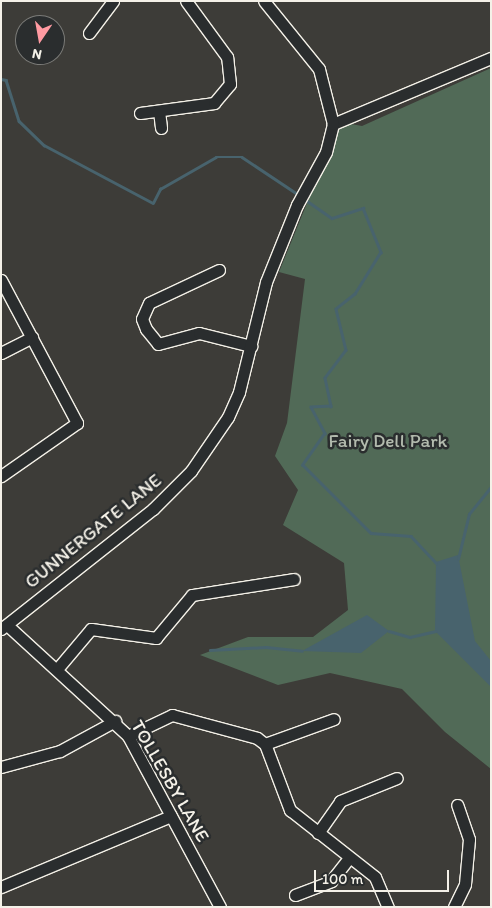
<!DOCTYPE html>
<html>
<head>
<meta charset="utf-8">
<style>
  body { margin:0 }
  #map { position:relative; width:492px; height:908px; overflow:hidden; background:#3d3c38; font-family:Itim,sans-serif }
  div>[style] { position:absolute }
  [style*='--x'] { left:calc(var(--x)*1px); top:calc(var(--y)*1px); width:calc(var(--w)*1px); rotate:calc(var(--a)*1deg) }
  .green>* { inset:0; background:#516a57 }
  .water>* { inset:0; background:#48636d }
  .stream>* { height:2.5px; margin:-1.25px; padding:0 1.25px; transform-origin:1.25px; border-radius:1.25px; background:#48636d }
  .roads { filter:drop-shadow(1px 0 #f4f1e8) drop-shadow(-1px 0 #f4f1e8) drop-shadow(0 1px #f4f1e8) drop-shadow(0 -1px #f4f1e8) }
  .minor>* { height:11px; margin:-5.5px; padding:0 5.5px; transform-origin:5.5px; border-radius:5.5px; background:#2a2d2e }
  span { translate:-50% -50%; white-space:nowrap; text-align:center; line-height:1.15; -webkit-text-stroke:5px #2a2d2e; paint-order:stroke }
  .park-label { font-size:19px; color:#b3bbae }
  .street-label { font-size:19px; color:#f4f1e8 }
  .frame { position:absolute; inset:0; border:2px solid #f4f1e8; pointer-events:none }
  .north { position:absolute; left:15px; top:15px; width:50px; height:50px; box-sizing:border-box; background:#2a2d2e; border:1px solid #7b7b78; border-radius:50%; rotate:192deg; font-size:14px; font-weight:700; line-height:20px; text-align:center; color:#f4f1e8 }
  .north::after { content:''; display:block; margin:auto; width:18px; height:22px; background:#ff9aa2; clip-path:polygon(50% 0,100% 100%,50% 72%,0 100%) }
  .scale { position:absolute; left:314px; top:870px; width:135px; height:22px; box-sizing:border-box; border:2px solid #f4f1e8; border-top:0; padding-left:6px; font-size:15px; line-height:18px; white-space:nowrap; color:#f4f1e8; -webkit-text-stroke:4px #2a2d2e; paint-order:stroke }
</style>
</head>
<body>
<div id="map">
  <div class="green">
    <i style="clip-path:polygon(491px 68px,491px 769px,445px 732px,402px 689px,330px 673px,278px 685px,200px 655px,248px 637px,313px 637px,348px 610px,344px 563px,283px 525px,298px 490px,275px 456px,287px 423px,305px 279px,279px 272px,340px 122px,362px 126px)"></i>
  </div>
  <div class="water">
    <i style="clip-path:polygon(458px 555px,475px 641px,491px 661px,491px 687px,435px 631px,436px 562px)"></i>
    <i style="clip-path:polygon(367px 615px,389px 631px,361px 653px,302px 651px)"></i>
  </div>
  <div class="stream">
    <i style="--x:1;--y:79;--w:5;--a:11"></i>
    <i style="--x:6;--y:80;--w:43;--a:72.4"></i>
    <i style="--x:19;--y:121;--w:35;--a:44"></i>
    <i style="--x:44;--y:145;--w:123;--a:28"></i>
    <i style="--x:153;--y:203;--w:16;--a:-63"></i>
    <i style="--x:160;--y:189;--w:64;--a:-29.7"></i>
    <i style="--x:216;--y:157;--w:26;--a:0"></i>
    <i style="--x:242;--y:157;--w:69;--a:33.7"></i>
    <i style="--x:303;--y:198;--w:35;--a:35"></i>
    <i style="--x:332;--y:218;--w:33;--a:-18"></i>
    <i style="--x:363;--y:208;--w:48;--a:67.8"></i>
    <i style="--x:381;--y:252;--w:49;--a:121.8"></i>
    <i style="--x:355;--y:294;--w:24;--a:142"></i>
    <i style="--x:336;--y:309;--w:42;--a:76.3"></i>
    <i style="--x:346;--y:350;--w:35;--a:127"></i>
    <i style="--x:325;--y:378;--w:29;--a:78"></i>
    <i style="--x:331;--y:406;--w:20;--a:177"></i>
    <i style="--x:311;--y:407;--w:30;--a:62"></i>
    <i style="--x:325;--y:433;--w:39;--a:125"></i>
    <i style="--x:303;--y:465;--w:96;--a:45"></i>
    <i style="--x:371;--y:533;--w:40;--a:4.3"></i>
    <i style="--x:411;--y:536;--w:37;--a:47"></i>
    <i style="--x:458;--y:559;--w:46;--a:-76.3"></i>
    <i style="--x:469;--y:514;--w:35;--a:-51"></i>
    <i style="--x:389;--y:631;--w:22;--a:16"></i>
    <i style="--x:410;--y:637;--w:26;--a:-13"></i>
    <i style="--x:210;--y:650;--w:56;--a:-3.1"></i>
    <i style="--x:266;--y:647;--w:36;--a:6"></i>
  </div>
  <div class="roads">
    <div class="minor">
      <i style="--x:89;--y:33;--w:40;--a:-53"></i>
      <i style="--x:159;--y:111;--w:17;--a:83"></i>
      <i style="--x:140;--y:113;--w:75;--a:-7.7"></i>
      <i style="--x:214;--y:103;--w:25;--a:-50"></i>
      <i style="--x:230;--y:84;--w:27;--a:-96"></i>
      <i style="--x:227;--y:57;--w:69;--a:-126.2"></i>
      <i style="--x:333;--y:124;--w:171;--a:-22.7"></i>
      <i style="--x:219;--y:270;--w:77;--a:154.8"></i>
      <i style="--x:149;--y:303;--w:17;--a:114"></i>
      <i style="--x:142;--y:319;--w:11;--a:68"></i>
      <i style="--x:146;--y:329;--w:19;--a:51"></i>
      <i style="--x:158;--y:344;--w:42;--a:-15"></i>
      <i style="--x:199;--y:333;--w:54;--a:14"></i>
      <i style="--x:1;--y:280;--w:162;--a:62"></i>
      <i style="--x:77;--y:423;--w:93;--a:145.1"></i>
      <i style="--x:1;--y:353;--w:35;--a:-27"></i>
      <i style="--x:7;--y:625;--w:164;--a:42.5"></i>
      <i style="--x:128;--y:736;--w:194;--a:61.7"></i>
      <i style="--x:1;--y:629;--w:194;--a:-38.3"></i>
      <i style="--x:153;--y:509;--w:54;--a:-45"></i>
      <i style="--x:191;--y:471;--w:65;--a:-55.6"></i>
      <i style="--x:228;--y:417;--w:27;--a:-66"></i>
      <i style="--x:239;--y:392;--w:113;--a:-76.2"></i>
      <i style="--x:266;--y:282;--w:83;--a:-68.1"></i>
      <i style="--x:297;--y:205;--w:60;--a:-61.3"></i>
      <i style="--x:326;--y:152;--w:29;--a:-76"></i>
      <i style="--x:333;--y:124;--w:57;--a:-104.3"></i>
      <i style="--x:319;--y:69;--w:87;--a:-129"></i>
      <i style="--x:58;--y:668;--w:51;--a:-49.8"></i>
      <i style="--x:91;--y:629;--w:66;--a:7.9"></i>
      <i style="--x:156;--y:638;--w:56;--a:-50.1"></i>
      <i style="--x:192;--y:595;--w:103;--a:-8.9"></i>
      <i style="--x:128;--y:736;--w:49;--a:-25.5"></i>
      <i style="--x:172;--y:715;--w:88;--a:15.1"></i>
      <i style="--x:257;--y:738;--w:10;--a:37"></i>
      <i style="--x:265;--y:744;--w:71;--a:69.3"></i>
      <i style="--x:290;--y:810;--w:108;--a:38.2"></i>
      <i style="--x:375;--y:877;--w:33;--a:67"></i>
      <i style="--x:265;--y:744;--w:73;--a:-19.9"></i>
      <i style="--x:1;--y:767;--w:61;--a:-15.2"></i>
      <i style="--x:60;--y:751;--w:63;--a:-28.6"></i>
      <i style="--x:318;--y:833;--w:39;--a:-55"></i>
      <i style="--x:340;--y:801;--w:61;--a:-22"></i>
      <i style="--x:1;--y:887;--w:184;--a:-22.7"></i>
      <i style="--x:295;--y:895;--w:39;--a:-21"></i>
      <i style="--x:331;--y:881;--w:29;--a:-52"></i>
      <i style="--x:454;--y:907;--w:25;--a:-64"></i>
      <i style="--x:465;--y:884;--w:45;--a:-84.9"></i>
      <i style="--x:469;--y:839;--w:36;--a:-109"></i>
    </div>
  </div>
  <div class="park-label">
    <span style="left:388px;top:441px">Fairy Dell Park</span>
  </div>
  <div class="street-label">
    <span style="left:93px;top:531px;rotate:-39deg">GUNNERGATE LANE</span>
    <span style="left:170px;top:781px;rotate:60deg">TOLLESBY LANE</span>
  </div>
  <div class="frame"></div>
  <div class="north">N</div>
  <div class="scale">100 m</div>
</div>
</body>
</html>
